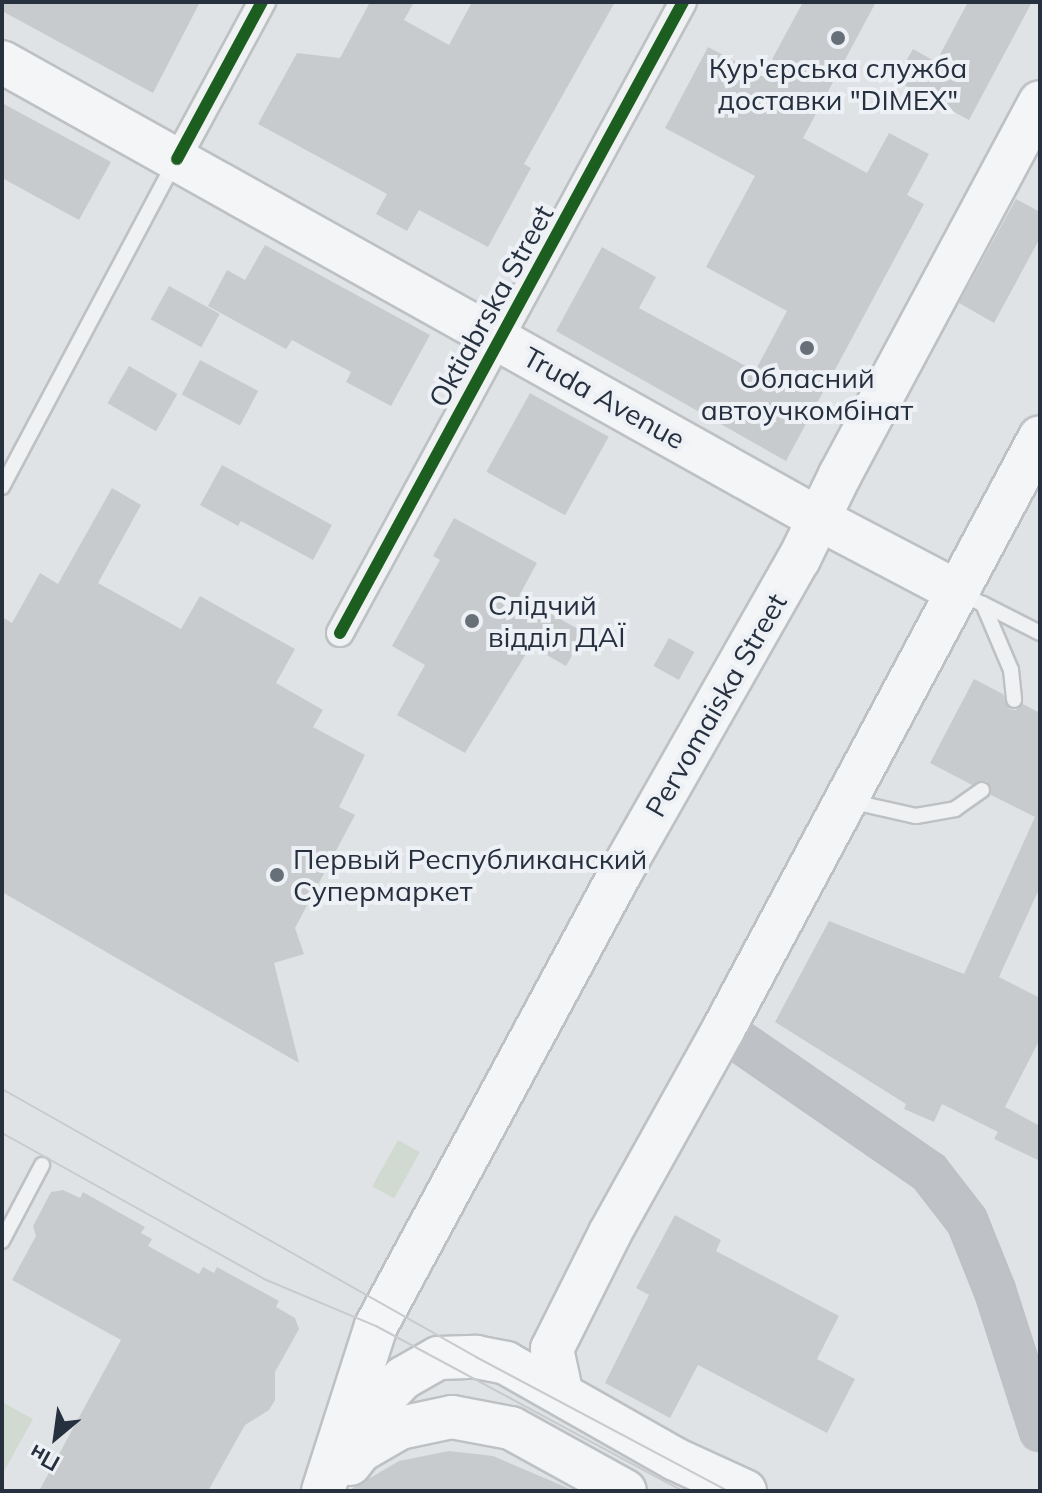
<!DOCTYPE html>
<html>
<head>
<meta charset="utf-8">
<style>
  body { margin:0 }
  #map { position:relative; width:1042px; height:1493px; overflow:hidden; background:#e0e3e6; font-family:Mulish,sans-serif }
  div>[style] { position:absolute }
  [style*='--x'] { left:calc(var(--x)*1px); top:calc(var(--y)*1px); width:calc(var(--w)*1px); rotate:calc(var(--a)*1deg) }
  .green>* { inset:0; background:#d1dad0; transform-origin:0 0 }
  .building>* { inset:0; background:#c8cbce; transform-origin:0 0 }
  .roads { filter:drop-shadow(2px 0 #bec1c4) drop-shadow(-2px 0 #bec1c4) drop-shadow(0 2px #bec1c4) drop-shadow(0 -2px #bec1c4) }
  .lane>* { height:14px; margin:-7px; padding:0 7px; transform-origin:7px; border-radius:7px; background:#eff1f2 }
  .street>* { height:26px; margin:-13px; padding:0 13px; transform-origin:13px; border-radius:13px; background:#eff1f2 }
  .secondary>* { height:38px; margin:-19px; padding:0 19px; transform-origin:19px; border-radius:19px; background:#bec1c5 }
  .primary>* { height:42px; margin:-21px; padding:0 21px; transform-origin:21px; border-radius:21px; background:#f4f5f6 }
  .tram>* { height:2px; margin:-1px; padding:0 1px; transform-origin:1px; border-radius:1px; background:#c9cacd }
  .cycleway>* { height:12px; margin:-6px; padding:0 6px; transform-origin:6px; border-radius:6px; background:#1b5e20 }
  .dots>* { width:22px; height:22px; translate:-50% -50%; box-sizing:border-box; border:4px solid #edf1f6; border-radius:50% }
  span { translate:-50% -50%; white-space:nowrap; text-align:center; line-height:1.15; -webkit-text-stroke:8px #edf1f6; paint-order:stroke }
  .poi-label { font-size:28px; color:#26303f }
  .left { translate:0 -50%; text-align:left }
  .street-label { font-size:28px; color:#26303f }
  .frame { position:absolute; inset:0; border:4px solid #26303f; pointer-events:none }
  .north { position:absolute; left:16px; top:1397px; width:80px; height:80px; -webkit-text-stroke:6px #edf1f6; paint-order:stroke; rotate:209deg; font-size:22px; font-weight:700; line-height:32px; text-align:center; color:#26303f }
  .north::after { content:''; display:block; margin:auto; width:28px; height:36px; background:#26303f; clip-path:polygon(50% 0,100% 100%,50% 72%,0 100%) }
</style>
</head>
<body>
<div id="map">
  <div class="green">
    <i style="left:398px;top:1140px;width:25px;height:53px;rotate:29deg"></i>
    <i style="clip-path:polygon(2px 1402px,33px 1419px,2px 1475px)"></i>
  </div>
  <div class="building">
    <i style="clip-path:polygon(2px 2px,200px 2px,153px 93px,2px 11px)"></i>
    <i style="clip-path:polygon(370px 2px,414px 2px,404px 20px,449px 45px,472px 2px,615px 2px,524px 164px,531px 168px,488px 247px,419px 210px,407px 231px,376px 214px,387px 194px,258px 124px,297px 53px,340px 58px)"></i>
    <i style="clip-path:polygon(803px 2px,876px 2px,803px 138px,867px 173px,889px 133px,929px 154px,907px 195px,924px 204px,786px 461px,556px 331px,602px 247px,656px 277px,639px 308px,755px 371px,787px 311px,706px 267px,755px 176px,665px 128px,708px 47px,763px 76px)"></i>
    <i style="clip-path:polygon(968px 2px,1032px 2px,969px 120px,895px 80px,913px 49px,936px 62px)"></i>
    <i style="clip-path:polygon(2px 103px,111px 162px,79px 220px,2px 178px)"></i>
    <i style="clip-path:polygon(1016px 199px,1040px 212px,1040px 238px,994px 323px,959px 303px)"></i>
    <i style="clip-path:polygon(265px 245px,430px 335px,391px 406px,346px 382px,351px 372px,292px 340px,286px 349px,208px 306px,227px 270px,245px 280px)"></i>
    <i style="left:169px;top:286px;width:58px;height:38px;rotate:29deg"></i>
    <i style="left:200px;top:360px;width:66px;height:39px;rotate:28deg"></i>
    <i style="left:129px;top:366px;width:56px;height:43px;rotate:30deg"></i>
    <i style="left:530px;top:393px;width:90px;height:90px;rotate:29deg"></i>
    <i style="clip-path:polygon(222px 465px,332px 525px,313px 560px,241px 521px,238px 526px,200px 505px)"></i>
    <i style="clip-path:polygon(112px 488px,141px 505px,98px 583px,181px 629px,200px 596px,295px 649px,276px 683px,323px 710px,313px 727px,365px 755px,339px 807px,355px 815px,295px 928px,304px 954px,274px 963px,299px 1063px,2px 892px,2px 617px,12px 623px,40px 573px,58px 584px)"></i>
    <i style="clip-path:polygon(454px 518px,537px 563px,519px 596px,585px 633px,566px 666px,531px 646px,465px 753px,397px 715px,425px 665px,392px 646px,440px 560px,433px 556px)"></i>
    <i style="left:669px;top:638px;width:29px;height:32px;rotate:29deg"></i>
    <i style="clip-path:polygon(974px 679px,1003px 694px,1009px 709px,1016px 710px,1023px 704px,1040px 713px,1040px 887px,999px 977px,1040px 998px,1040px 1039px,1005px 1107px,1040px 1126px,1040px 1161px,994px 1139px,998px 1132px,942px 1104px,934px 1122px,904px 1109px,906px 1104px,775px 1022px,829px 921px,964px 974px,1035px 817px,991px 795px,987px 781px,972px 785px,930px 763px)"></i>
    <i style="clip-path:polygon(63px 1190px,80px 1198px,83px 1192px,145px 1227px,141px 1233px,152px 1239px,148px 1246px,199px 1274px,203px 1267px,214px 1273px,217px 1267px,279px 1301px,276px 1307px,295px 1318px,299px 1329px,275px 1372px,275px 1400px,269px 1410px,245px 1425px,208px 1491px,39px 1491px,121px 1340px,12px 1280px,36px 1236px,33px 1226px,51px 1192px)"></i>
    <i style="clip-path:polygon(675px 1215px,721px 1240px,716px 1251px,839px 1316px,817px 1359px,855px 1379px,827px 1433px,698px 1365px,670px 1418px,605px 1383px,649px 1295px,636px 1288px)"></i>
    <i style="clip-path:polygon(449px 1451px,493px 1456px,575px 1491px,348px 1491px,399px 1461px)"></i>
  </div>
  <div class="roads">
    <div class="lane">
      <i style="--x:2;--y:487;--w:368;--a:-62"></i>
      <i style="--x:960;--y:593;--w:25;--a:26"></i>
      <i style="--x:983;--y:604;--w:72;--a:67"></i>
      <i style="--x:1011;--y:670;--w:30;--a:84"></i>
      <i style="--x:983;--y:604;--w:64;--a:27"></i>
      <i style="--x:849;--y:801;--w:69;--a:12.6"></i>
      <i style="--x:916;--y:816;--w:40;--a:-10"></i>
      <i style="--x:955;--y:809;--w:33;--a:-35"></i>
      <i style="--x:2;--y:1241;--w:86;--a:-62.2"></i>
    </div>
    <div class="street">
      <i style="--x:177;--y:159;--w:179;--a:-61.6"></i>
      <i style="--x:340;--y:633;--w:718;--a:-61.47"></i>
    </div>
    <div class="secondary">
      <i style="--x:723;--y:1030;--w:250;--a:34.6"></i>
      <i style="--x:929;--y:1172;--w:62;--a:52.2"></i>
      <i style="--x:967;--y:1221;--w:75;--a:68.2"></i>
      <i style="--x:995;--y:1291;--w:147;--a:72.2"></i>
    </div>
    <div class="primary">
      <i style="--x:2;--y:62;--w:936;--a:29.22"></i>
      <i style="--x:819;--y:519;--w:155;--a:27.7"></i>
      <i style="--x:561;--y:1391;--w:43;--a:-102.1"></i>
      <i style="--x:552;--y:1349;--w:130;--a:-63.4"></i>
      <i style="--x:610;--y:1233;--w:232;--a:-60.9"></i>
      <i style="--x:723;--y:1030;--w:672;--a:-61.87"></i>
      <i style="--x:353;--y:1447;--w:47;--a:-60.7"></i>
      <i style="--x:376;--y:1406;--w:39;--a:-46"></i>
      <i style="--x:403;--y:1378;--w:40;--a:-29.7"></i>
      <i style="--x:438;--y:1358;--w:38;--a:-2"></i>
      <i style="--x:476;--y:1357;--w:31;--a:11"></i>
      <i style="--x:506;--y:1363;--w:194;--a:29.6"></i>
      <i style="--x:675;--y:1459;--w:77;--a:24.6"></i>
      <i style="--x:350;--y:1464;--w:16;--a:-52"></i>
      <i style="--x:360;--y:1451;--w:46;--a:-29.9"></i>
      <i style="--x:400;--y:1428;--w:53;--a:-11.9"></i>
      <i style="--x:452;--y:1417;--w:60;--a:10.6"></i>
      <i style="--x:511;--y:1428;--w:130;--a:28.9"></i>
      <i style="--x:323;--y:1491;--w:173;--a:-72.2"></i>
      <i style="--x:376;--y:1326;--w:518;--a:-61.65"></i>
      <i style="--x:622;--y:870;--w:358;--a:-60.4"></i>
      <i style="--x:799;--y:559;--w:93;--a:-64"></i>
      <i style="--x:840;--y:475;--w:423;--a:-61.8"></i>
    </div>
  </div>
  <div class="tram">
    <i style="--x:2;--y:1089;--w:545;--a:29.48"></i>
    <i style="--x:476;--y:1357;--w:285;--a:28"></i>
    <i style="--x:2;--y:1133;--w:300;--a:29.1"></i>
    <i style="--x:264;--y:1279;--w:121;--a:22.8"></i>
    <i style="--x:376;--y:1326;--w:349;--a:28.3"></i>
  </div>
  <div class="cycleway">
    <i style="--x:177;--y:159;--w:179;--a:-61.6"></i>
    <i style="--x:340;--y:633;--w:718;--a:-61.47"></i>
  </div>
  <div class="dots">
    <i style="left:838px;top:38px;background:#676f79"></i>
    <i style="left:807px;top:348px;background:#676f79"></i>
    <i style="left:472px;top:621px;background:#676f79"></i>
    <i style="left:277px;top:875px;background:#676f79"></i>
  </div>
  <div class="poi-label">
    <span style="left:838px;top:84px">Кур'єрська служба<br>доставки "DIMEX"</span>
    <span style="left:807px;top:394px">Обласний<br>автоучкомбінат</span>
    <span class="left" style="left:488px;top:621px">Слідчий<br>відділ ДАЇ</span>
    <span class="left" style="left:293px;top:875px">Первый Республиканский<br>Супермаркет</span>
  </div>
  <div class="street-label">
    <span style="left:491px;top:306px;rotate:-61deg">Oktiabrska Street</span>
    <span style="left:604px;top:398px;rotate:29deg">Truda Avenue</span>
    <span style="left:716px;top:705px;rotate:-60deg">Pervomaiska Street</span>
  </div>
  <div class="frame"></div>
  <div class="north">Пн</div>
</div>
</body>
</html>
